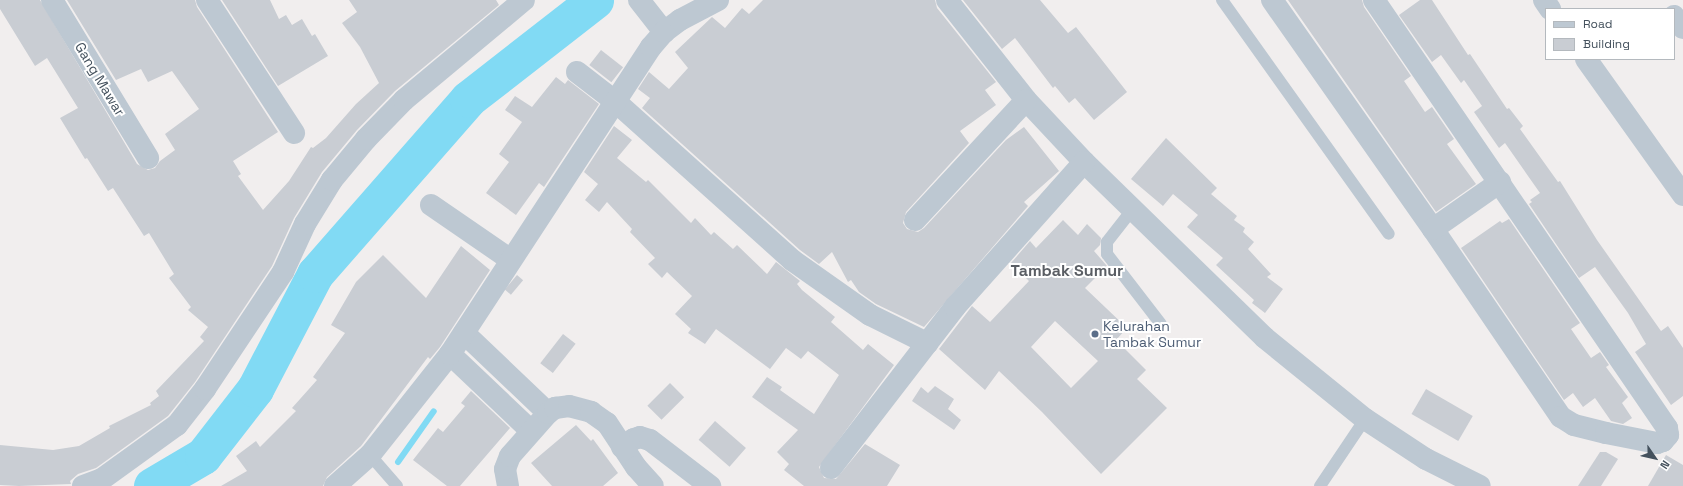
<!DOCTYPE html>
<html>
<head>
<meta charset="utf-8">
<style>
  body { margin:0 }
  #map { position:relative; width:1683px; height:486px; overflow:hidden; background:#f1eeee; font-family:"Space Grotesk",sans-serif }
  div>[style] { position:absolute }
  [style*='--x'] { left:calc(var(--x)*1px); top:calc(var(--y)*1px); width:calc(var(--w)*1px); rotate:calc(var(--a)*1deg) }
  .stream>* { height:6px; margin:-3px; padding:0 3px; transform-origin:3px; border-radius:3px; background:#81daf4 }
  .river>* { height:37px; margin:-18.5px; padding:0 18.5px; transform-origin:18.5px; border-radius:18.5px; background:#81daf4 }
  .building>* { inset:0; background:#c9cdd3; transform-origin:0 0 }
  .service>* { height:12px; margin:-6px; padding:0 6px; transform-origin:6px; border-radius:6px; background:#bdc8d2 }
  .minor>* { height:22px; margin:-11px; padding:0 11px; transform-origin:11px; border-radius:11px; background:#bdc8d2 }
  .dots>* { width:11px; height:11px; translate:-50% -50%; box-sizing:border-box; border:2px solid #fff; border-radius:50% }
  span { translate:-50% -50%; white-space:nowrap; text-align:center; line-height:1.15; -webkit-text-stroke:4px #fff; paint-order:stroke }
  .street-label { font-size:14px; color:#44515d }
  .service-label { font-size:14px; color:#4e5e75 }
  .left { translate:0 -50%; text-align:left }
  .quarter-label { font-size:16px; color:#5a5e64; font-weight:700 }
  .legend { position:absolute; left:1545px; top:8px; width:130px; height:52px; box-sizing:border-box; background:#fff; border:1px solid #b4b9be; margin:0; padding:5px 7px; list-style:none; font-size:12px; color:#44515d }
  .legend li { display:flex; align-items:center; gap:8px; height:20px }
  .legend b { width:20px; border:1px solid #b4b9be }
  .north { position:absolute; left:1635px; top:438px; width:40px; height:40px; -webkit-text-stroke:3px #fff; paint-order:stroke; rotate:124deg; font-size:11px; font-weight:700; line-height:16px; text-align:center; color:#44515d }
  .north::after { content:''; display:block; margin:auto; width:14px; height:18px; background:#44515d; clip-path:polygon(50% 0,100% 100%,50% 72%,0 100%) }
</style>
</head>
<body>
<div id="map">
  <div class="stream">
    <i style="--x:398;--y:462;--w:62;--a:-54.8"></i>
  </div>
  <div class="river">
    <i style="--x:152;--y:486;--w:59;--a:-30.5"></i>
    <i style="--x:203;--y:456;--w:85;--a:-52.2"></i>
    <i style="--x:255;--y:389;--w:130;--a:-62.4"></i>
    <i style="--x:315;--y:274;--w:232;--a:-48.8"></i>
    <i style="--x:468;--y:99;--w:161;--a:-37.9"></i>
  </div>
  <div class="building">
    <i style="clip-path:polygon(0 0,40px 0,137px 164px,148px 170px,155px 168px,160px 161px,175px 150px,165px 134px,199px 109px,172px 71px,148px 82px,141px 69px,116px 80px,67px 0,195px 0,197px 7px,278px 132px,233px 161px,241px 174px,238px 176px,263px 210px,289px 181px,311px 147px,313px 148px,326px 138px,356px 104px,379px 83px,360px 47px,342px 23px,357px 12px,349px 0,496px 0,499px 5px,395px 91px,357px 130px,322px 172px,294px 218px,272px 266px,195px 382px,168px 416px,96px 468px,78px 474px,70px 481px,71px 484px,19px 486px,0 485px,0 445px,53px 450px,79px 446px,110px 428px,109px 426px,151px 405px,150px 403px,159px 396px,156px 391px,204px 341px,200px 337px,208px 327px,188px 310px,191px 307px,169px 278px,174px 274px,149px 233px,144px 236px,113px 188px,108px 191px,87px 158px,85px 159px,60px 118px,78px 108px,47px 58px,35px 66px,0 9px)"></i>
    <i style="clip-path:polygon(222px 0,270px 0,279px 19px,286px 15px,292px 25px,302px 19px,312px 36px,315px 34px,328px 56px,278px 86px)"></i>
    <i style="clip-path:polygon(763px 0,935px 0,937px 8px,996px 82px,985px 90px,996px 105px,960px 131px,969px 143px,906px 212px,903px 223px,907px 229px,918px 232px,924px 228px,1006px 140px,1024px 127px,1059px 171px,1024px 202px,1028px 206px,924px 327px,876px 304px,859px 292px,851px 280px,848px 282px,832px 252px,819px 264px,800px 250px,642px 108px,650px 98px,638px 89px,649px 72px,669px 89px,688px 68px,675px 52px,712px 17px,725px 28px,742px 8px,749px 14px)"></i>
    <i style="clip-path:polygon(963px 0,1040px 0,1068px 33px,1076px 27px,1127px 92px,1094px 120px,1075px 98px,1069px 103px,1055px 86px,1053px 88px,1015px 38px,1002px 49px)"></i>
    <i style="clip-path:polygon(1288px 0,1362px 0,1364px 7px,1411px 76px,1404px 81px,1425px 112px,1432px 107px,1454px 139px,1447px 144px,1476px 184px,1436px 212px)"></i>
    <i style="clip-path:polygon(1420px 0,1432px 0,1468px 55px,1470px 54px,1507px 109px,1509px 108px,1523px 126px,1520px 129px,1558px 182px,1560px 181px,1597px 240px,1661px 331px,1668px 326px,1683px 348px,1683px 396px,1671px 405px,1635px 352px,1646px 344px,1628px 313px,1595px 267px,1579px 278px,1529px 204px,1532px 202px,1530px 200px,1540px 193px,1505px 143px,1499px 148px,1474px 112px,1482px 106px,1464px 80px,1461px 83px,1441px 55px,1432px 62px,1399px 15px)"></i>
    <i style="left:601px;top:50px;width:28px;height:19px;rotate:38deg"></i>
    <i style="clip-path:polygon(556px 77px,565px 84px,568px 80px,599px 104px,544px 187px,539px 183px,516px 215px,486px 193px,509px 162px,499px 154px,522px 122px,505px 110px,515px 96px,532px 107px)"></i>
    <i style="clip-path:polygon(614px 126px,632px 140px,617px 158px,646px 182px,648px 180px,691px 223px,695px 218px,711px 235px,714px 232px,733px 249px,737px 245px,767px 274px,776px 262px,800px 281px,797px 284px,802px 290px,835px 317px,831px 322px,863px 350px,868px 344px,894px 365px,819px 467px,824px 478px,836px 479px,865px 444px,900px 465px,887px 486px,804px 486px,784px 470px,789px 464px,777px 452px,798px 430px,752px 397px,767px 377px,782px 387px,780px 390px,814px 414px,839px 375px,808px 351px,801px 359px,786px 348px,770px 369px,716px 329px,705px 344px,688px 333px,691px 329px,675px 314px,692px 296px,667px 272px,662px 278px,648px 264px,655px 258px,630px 232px,632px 229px,607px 202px,599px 212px,585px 200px,598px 184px,584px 172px)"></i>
    <i style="clip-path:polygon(1166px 138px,1217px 188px,1211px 194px,1237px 216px,1234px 220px,1245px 228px,1243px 232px,1254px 242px,1248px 249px,1271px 274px,1267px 277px,1283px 289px,1265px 313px,1252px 303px,1254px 300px,1216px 265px,1223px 258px,1187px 227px,1198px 215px,1173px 194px,1163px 206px,1131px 179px)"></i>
    <i style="clip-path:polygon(1509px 219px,1580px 323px,1571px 329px,1591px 358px,1600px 352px,1609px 365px,1606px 367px,1628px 397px,1622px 403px,1632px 418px,1623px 424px,1611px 421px,1595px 398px,1583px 407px,1573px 393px,1564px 400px,1461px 248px,1500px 221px,1502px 223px)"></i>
    <i style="clip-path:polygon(evenodd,1063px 220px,1078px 235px,1087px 224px,1101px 238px,1100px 245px,1094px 251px,1107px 266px,1085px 288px,1127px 328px,1116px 340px,1146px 370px,1137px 379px,1167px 408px,1101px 474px,1042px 412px,999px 371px,985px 390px,939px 349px,972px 306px,990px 322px,1029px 281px,1011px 263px,1030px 241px,1036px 248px,1063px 220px,1055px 321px,1098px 361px,1071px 388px,1031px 347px,1055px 321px)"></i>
    <i style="clip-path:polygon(461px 246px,490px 270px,440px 347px,430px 359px,428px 357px,361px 446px,327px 477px,323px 486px,221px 486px,247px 471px,236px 456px,256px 441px,260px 447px,296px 411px,292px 408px,317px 380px,313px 377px,345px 333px,331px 325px,356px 282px,383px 255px,426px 298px)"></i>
    <i style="left:517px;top:275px;width:8px;height:19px;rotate:40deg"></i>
    <i style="left:563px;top:334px;width:16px;height:37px;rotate:38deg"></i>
    <i style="left:670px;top:383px;width:20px;height:32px;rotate:45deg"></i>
    <i style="clip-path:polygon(935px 386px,954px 399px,948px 409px,961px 420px,954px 430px,912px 401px,921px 387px,928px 393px)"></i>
    <i style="left:1426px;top:389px;width:54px;height:29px;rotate:30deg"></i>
    <i style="clip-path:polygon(471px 391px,510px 428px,460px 486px,447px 486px,413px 460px,438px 428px,443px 432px,465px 406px,461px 403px)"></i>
    <i style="left:715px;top:421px;width:41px;height:25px;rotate:41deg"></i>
    <i style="clip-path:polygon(576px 425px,591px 441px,593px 439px,618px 473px,603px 486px,552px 486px,531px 463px)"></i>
    <i style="clip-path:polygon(1600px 452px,1606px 452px,1618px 459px,1601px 486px,1578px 486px)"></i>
    <i style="clip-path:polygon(1666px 455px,1683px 465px,1683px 486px,1648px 486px)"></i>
  </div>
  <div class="service">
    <i style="--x:1222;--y:0;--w:287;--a:54.5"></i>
    <i style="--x:1132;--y:210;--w:41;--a:128"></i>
    <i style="--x:1107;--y:242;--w:12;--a:90"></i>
    <i style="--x:1107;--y:254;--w:88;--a:52.4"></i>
    <i style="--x:370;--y:455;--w:41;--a:48.9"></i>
    <i style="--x:1320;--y:486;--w:81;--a:-56.1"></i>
  </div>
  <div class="minor">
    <i style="--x:52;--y:0;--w:185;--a:58.7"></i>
    <i style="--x:207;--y:0;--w:159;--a:56.8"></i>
    <i style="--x:639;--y:0;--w:41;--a:52"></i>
    <i style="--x:947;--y:0;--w:127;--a:51.7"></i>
    <i style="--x:1026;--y:100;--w:85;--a:46.9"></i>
    <i style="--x:1084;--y:162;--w:252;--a:44.2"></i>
    <i style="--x:1265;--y:338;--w:129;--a:39"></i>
    <i style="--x:1365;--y:419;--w:73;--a:33.3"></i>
    <i style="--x:1426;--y:459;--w:60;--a:26.6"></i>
    <i style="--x:1272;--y:0;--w:280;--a:54.9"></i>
    <i style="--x:1433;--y:229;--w:227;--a:55.8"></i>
    <i style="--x:1561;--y:417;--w:15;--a:32"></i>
    <i style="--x:1574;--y:425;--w:33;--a:14"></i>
    <i style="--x:1606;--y:433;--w:52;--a:11.1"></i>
    <i style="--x:1657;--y:443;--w:6;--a:-18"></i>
    <i style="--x:1663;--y:441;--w:8;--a:-50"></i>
    <i style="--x:1668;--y:435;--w:7;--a:-98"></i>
    <i style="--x:1667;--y:428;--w:519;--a:-124.39"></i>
    <i style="--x:1544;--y:0;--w:11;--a:56"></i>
    <i style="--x:1674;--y:16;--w:15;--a:53"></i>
    <i style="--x:1586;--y:59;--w:167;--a:54.5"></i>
    <i style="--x:577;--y:72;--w:49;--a:37.6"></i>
    <i style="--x:616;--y:102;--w:237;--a:41.9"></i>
    <i style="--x:792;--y:260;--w:95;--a:35.2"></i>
    <i style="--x:870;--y:315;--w:64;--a:26.2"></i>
    <i style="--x:431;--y:205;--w:97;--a:34.5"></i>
    <i style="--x:915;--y:220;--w:163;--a:-47.2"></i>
    <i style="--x:1433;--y:229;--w:82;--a:-35"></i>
    <i style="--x:464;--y:333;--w:116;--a:43.6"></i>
    <i style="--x:450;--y:354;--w:110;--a:43.5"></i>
    <i style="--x:622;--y:447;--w:14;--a:-34"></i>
    <i style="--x:634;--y:439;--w:6;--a:-18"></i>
    <i style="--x:640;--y:437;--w:10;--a:17"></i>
    <i style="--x:650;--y:440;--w:76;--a:37.5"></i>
    <i style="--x:831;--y:468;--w:203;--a:-52.4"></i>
    <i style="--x:955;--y:307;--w:194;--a:-48.3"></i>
    <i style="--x:83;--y:486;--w:20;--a:-20"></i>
    <i style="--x:102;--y:479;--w:92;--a:-35.8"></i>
    <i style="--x:177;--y:425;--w:46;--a:-52.1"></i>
    <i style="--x:205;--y:389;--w:141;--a:-56.3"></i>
    <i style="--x:283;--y:272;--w:53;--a:-65.4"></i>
    <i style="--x:305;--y:224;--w:52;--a:-58.5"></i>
    <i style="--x:332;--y:180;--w:53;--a:-50.3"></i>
    <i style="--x:366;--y:139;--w:54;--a:-45.7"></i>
    <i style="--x:404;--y:100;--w:156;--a:-39.8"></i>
    <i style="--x:335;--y:486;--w:47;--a:-41.5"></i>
    <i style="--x:370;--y:455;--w:129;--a:-51.6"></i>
    <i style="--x:450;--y:354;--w:367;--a:-56.8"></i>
    <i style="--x:651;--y:47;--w:20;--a:-49"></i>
    <i style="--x:664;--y:32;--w:20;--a:-37"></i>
    <i style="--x:680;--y:20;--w:43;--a:-27.8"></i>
    <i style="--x:508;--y:486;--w:17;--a:-100"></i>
    <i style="--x:505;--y:469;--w:14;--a:-69"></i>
    <i style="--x:510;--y:456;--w:57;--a:-48.5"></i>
    <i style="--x:548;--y:413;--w:9;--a:-36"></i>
    <i style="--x:555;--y:408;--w:14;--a:-8"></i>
    <i style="--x:569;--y:406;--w:23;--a:15"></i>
    <i style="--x:591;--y:412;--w:19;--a:35"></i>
    <i style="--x:607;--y:423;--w:53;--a:56.6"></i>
    <i style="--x:636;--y:467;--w:25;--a:48"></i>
  </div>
  <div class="dots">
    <i style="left:1095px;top:334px;background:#5c6f8a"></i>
  </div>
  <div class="street-label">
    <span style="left:100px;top:79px;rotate:59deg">Gang Mawar</span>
  </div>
  <div class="service-label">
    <span class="left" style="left:1103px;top:334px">Kelurahan<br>Tambak Sumur</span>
  </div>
  <div class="quarter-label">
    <span style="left:1067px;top:271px">Tambak Sumur</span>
  </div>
  <ul class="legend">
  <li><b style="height:5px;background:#bdc8d2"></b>Road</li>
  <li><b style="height:11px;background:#c9cdd3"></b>Building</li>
  </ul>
  <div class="north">N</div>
</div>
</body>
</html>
